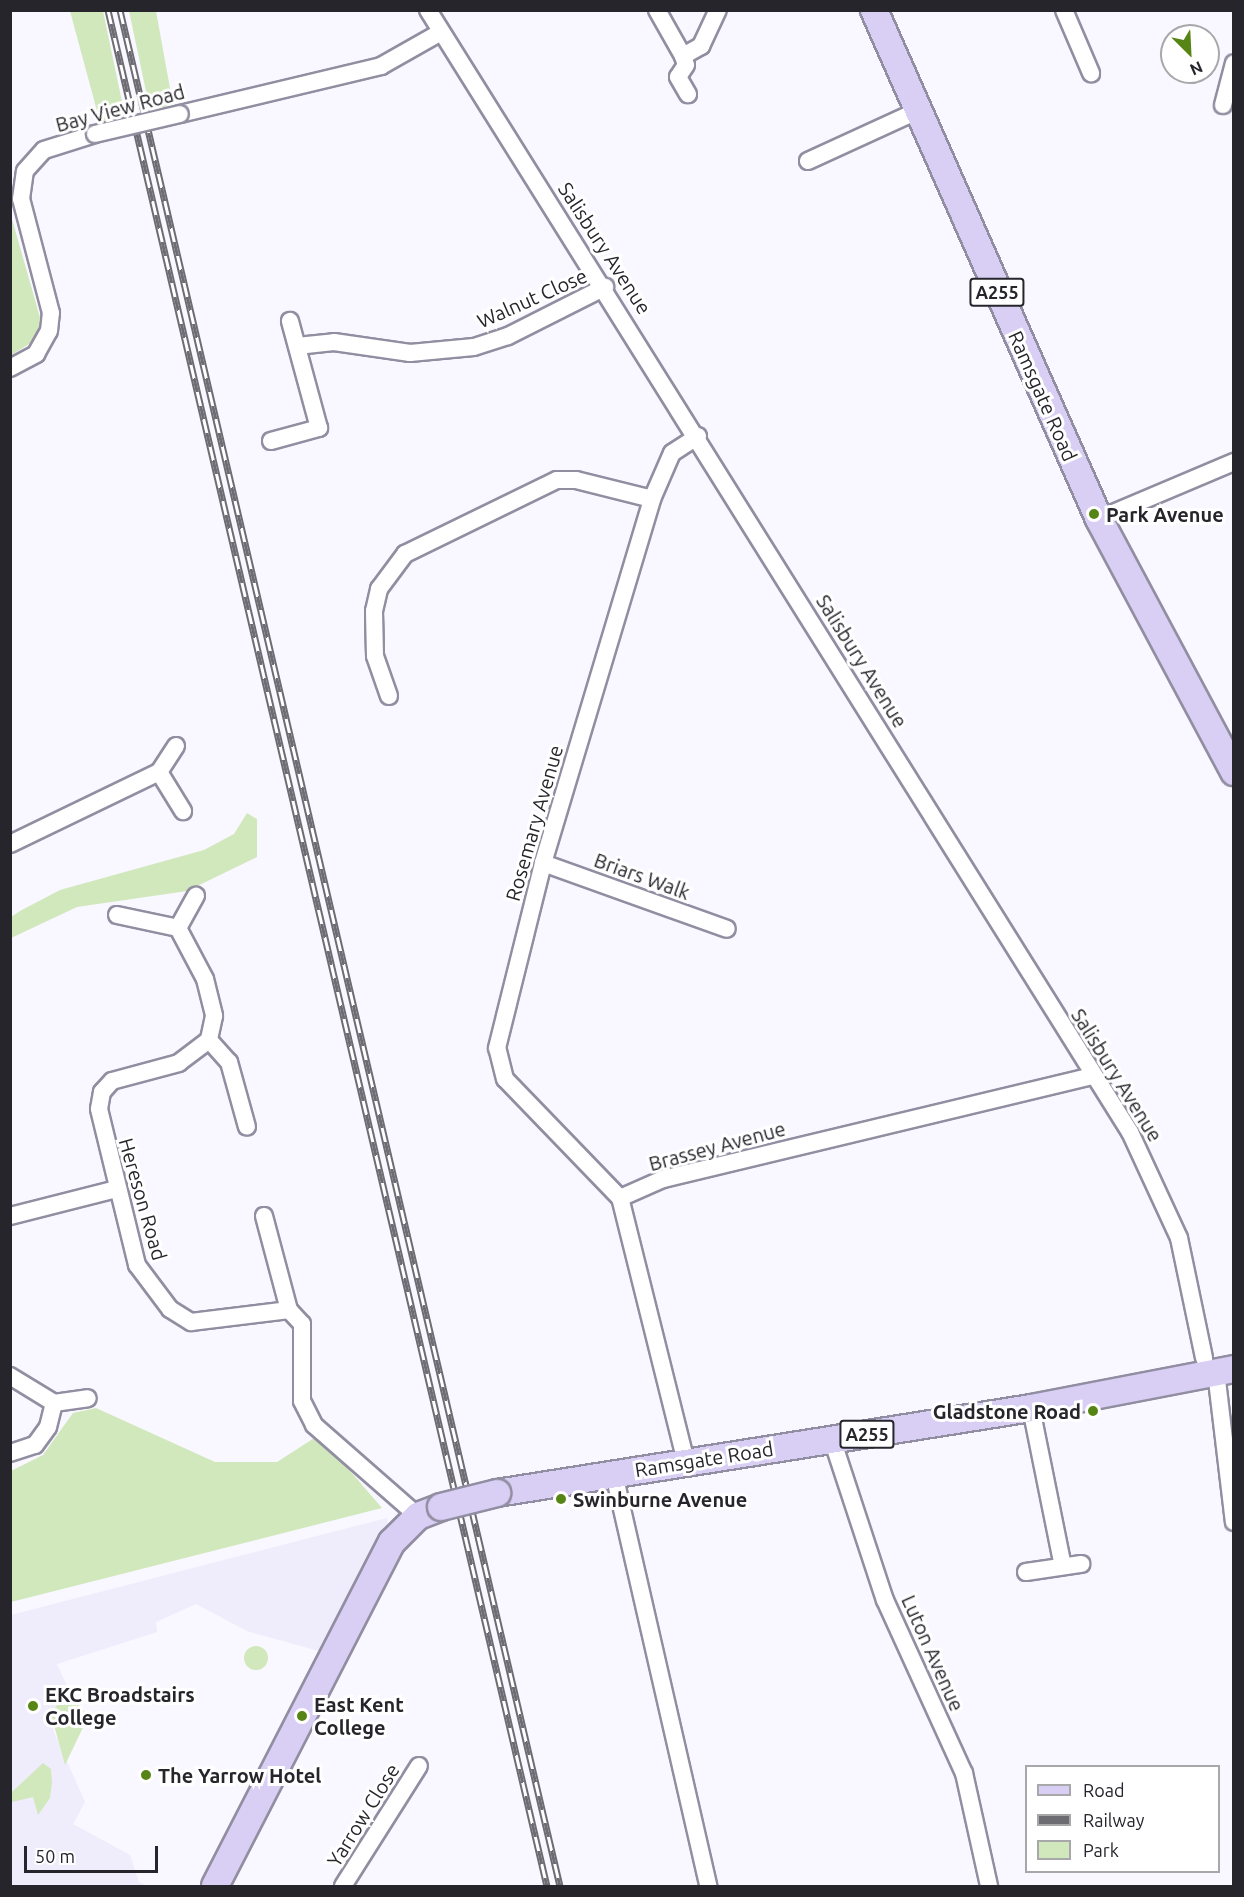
<!DOCTYPE html>
<html>
<head>
<meta charset="utf-8">
<style>
  body { margin:0 }
  #map { position:relative; width:1244px; height:1897px; overflow:hidden; background:#f9f7ff; font-family:Ubuntu,sans-serif }
  div>[style] { position:absolute }
  [style*='--x'] { left:calc(var(--x)*1px); top:calc(var(--y)*1px); width:calc(var(--w)*1px); rotate:calc(var(--a)*1deg) }
  .built>* { inset:0; background:#efecfc }
  .green>* { inset:0; background:#d0e8bb }
  .round { border-radius:50% }
  .roads { filter:drop-shadow(2px 0 #928ea1) drop-shadow(-2px 0 #928ea1) drop-shadow(0 2px #928ea1) drop-shadow(0 -2px #928ea1) }
  .street>* { height:16px; margin:-8px; padding:0 8px; transform-origin:8px; border-radius:8px; background:#fff }
  .primary>* { height:26px; margin:-13px; padding:0 13px; transform-origin:13px; border-radius:13px; background:#d9cff5 }
  .rail>* { height:7px; margin-top:-3.5px; transform-origin:0; background:repeating-linear-gradient(90deg,#fff 0 14px,#6d6c73 0 28px); box-sizing:border-box; border-block:2px solid #6d6c73 }
  .bridges { filter:drop-shadow(2px 0 #928ea1) drop-shadow(-2px 0 #928ea1) drop-shadow(0 2px #928ea1) drop-shadow(0 -2px #928ea1) }
  .street-bridge>* { height:16px; margin:-8px; padding:0 8px; transform-origin:8px; border-radius:8px; background:#fff }
  .primary-bridge>* { height:26px; margin:-13px; padding:0 13px; transform-origin:13px; border-radius:13px; background:#d9cff5 }
  .dots>* { width:16px; height:16px; translate:-50% -50%; box-sizing:border-box; border:3px solid #fff; border-radius:50% }
  span { translate:-50% -50%; white-space:nowrap; text-align:center; line-height:1.15; -webkit-text-stroke:6px #fff; paint-order:stroke }
  .shield-label span { padding:2px 4px; background:#fff; border:2px solid; border-radius:4px; -webkit-text-stroke-width:0 }
  .shield-label { font-size:18px; color:#26252c; font-weight:700 }
  .street-label { font-size:20px; color:#26252c }
  .poi-label { font-size:20px; color:#26252c; font-weight:700 }
  .left { translate:0 -50%; text-align:left }
  .right { translate:-100% -50%; text-align:right }
  .frame { position:absolute; inset:0; border:12px solid #26252c; pointer-events:none }
  .legend { position:absolute; left:1025px; top:1765px; width:195px; height:108px; box-sizing:border-box; background:#fff; border:2px solid #a8a8ab; margin:0; padding:8px 10px; list-style:none; font-size:18px; color:#26252c }
  .legend li { display:flex; align-items:center; gap:12px; height:30px }
  .legend b { width:30px; border:2px solid #a8a8ab }
  .north { position:absolute; left:1160px; top:24px; width:60px; height:60px; box-sizing:border-box; background:#fff; border:2px solid #a8a8ab; border-radius:50%; rotate:156deg; font-size:16px; font-weight:700; line-height:24px; text-align:center; color:#26252c }
  .north::after { content:''; display:block; margin:auto; width:21px; height:27px; background:#578515; clip-path:polygon(50% 0,100% 100%,50% 72%,0 100%) }
  .scale { position:absolute; left:24px; top:1846px; width:134px; height:27px; box-sizing:border-box; border:3px solid #26252c; border-top:0; padding-left:8px; font-size:18px; line-height:21px; white-space:nowrap; color:#26252c; -webkit-text-stroke:4px #fff; paint-order:stroke }
</style>
</head>
<body>
<div id="map">
  <div class="built">
    <i style="clip-path:polygon(387px 1518px,388px 1527px,326px 1653px,247px 1631px,196px 1604px,156px 1622px,157px 1632px,57px 1664px,72px 1697px,62px 1698px,53px 1730px,85px 1802px,73px 1824px,130px 1855px,139px 1882px,147px 1886px,11px 1886px,11px 1615px)"></i>
  </div>
  <div class="green">
    <i style="clip-path:polygon(70px 11px,103px 11px,125px 116px,100px 122px)"></i>
    <i style="clip-path:polygon(129px 11px,156px 11px,173px 105px,150px 110px)"></i>
    <i style="clip-path:polygon(10px 212px,41px 321px,34px 341px,11px 355px)"></i>
    <i style="clip-path:polygon(247px 813px,257px 819px,257px 857px,187px 891px,77px 907px,11px 938px,11px 917px,20px 911px,60px 890px,204px 850px,234px 834px)"></i>
    <i style="clip-path:polygon(96px 1408px,215px 1462px,277px 1462px,319px 1435px,382px 1508px,11px 1602px,11px 1471px,43px 1455px,73px 1413px)"></i>
    <i class="round" style="left:244px;top:1646px;width:24px;height:24px"></i>
    <i style="clip-path:polygon(72px 1697px,88px 1717px,65px 1765px,51px 1714px,62px 1698px)"></i>
    <i style="clip-path:polygon(43px 1763px,51px 1769px,52px 1782px,50px 1798px,38px 1815px,33px 1797px,12px 1802px,11px 1793px)"></i>
  </div>
  <div class="roads">
    <div class="street">
      <i style="--x:428;--y:10;--w:1324;--a:57.97"></i>
      <i style="--x:1130;--y:1132;--w:117;--a:65.2"></i>
      <i style="--x:1179;--y:1238;--w:123;--a:78.2"></i>
      <i style="--x:657;--y:10;--w:53;--a:60.5"></i>
      <i style="--x:683;--y:56;--w:9;--a:72"></i>
      <i style="--x:686;--y:65;--w:14;--a:124"></i>
      <i style="--x:678;--y:77;--w:20;--a:60"></i>
      <i style="--x:1064;--y:10;--w:69;--a:66.8"></i>
      <i style="--x:683;--y:56;--w:21;--a:-29"></i>
      <i style="--x:701;--y:46;--w:40;--a:-65"></i>
      <i style="--x:1223;--y:105;--w:43;--a:-75.3"></i>
      <i style="--x:180;--y:114;--w:207;--a:-13.4"></i>
      <i style="--x:381;--y:66;--w:69;--a:-29.5"></i>
      <i style="--x:808;--y:161;--w:120;--a:-24.6"></i>
      <i style="--x:297;--y:346;--w:37;--a:-6"></i>
      <i style="--x:334;--y:342;--w:77;--a:8.2"></i>
      <i style="--x:410;--y:353;--w:64;--a:-5.4"></i>
      <i style="--x:474;--y:347;--w:36;--a:-18"></i>
      <i style="--x:508;--y:336;--w:109;--a:-26.8"></i>
      <i style="--x:10;--y:368;--w:30;--a:-28"></i>
      <i style="--x:36;--y:354;--w:26;--a:-61"></i>
      <i style="--x:49;--y:331;--w:18;--a:-84"></i>
      <i style="--x:51;--y:313;--w:118;--a:-104.7"></i>
      <i style="--x:21;--y:199;--w:28;--a:-82"></i>
      <i style="--x:25;--y:171;--w:28;--a:-48"></i>
      <i style="--x:44;--y:150;--w:53;--a:-17.4"></i>
      <i style="--x:271;--y:441;--w:50;--a:-15.2"></i>
      <i style="--x:319;--y:428;--w:111;--a:-105.2"></i>
      <i style="--x:1099;--y:519;--w:147;--a:-22.9"></i>
      <i style="--x:389;--y:696;--w:42;--a:-109.3"></i>
      <i style="--x:375;--y:656;--w:45;--a:-91.3"></i>
      <i style="--x:374;--y:611;--w:23;--a:-77"></i>
      <i style="--x:379;--y:589;--w:44;--a:-53.4"></i>
      <i style="--x:405;--y:554;--w:169;--a:-26"></i>
      <i style="--x:557;--y:480;--w:19;--a:0"></i>
      <i style="--x:576;--y:480;--w:78;--a:14"></i>
      <i style="--x:176;--y:746;--w:31;--a:123"></i>
      <i style="--x:159;--y:772;--w:46;--a:58.4"></i>
      <i style="--x:10;--y:844;--w:165;--a:-25.8"></i>
      <i style="--x:543;--y:863;--w:195;--a:19.7"></i>
      <i style="--x:117;--y:915;--w:62;--a:12"></i>
      <i style="--x:178;--y:928;--w:37;--a:-61"></i>
      <i style="--x:178;--y:928;--w:58;--a:62.1"></i>
      <i style="--x:205;--y:979;--w:38;--a:76"></i>
      <i style="--x:214;--y:1016;--w:25;--a:102"></i>
      <i style="--x:209;--y:1040;--w:38;--a:143"></i>
      <i style="--x:179;--y:1063;--w:69;--a:165"></i>
      <i style="--x:112;--y:1081;--w:15;--a:132"></i>
      <i style="--x:102;--y:1092;--w:17;--a:100"></i>
      <i style="--x:99;--y:1109;--w:161;--a:76.3"></i>
      <i style="--x:137;--y:1265;--w:55;--a:53.1"></i>
      <i style="--x:170;--y:1309;--w:25;--a:32"></i>
      <i style="--x:191;--y:1322;--w:99;--a:-7"></i>
      <i style="--x:289;--y:1310;--w:19;--a:47"></i>
      <i style="--x:302;--y:1324;--w:77;--a:90"></i>
      <i style="--x:302;--y:1401;--w:27;--a:63"></i>
      <i style="--x:314;--y:1425;--w:138;--a:41.2"></i>
      <i style="--x:209;--y:1040;--w:30;--a:48"></i>
      <i style="--x:229;--y:1062;--w:67;--a:74.5"></i>
      <i style="--x:620;--y:1198;--w:47;--a:-23.8"></i>
      <i style="--x:663;--y:1179;--w:440;--a:-13.5"></i>
      <i style="--x:10;--y:1216;--w:110;--a:-14.2"></i>
      <i style="--x:264;--y:1216;--w:97;--a:75.1"></i>
      <i style="--x:1216;--y:1372;--w:151;--a:83.2"></i>
      <i style="--x:10;--y:1376;--w:52;--a:31.5"></i>
      <i style="--x:54;--y:1403;--w:34;--a:-8"></i>
      <i style="--x:1031;--y:1408;--w:161;--a:78.6"></i>
      <i style="--x:832;--y:1439;--w:169;--a:71.8"></i>
      <i style="--x:885;--y:1600;--w:190;--a:65.5"></i>
      <i style="--x:964;--y:1773;--w:116;--a:77.5"></i>
      <i style="--x:10;--y:1453;--w:26;--a:-18"></i>
      <i style="--x:35;--y:1445;--w:22;--a:-54"></i>
      <i style="--x:48;--y:1427;--w:25;--a:-76"></i>
      <i style="--x:686;--y:1462;--w:272;--a:-104"></i>
      <i style="--x:620;--y:1198;--w:165;--a:-134"></i>
      <i style="--x:505;--y:1079;--w:32;--a:-104"></i>
      <i style="--x:497;--y:1048;--w:191;--a:-76"></i>
      <i style="--x:543;--y:863;--w:380;--a:-73.3"></i>
      <i style="--x:652;--y:499;--w:50;--a:-66.5"></i>
      <i style="--x:672;--y:453;--w:31;--a:-33"></i>
      <i style="--x:614;--y:1474;--w:423;--a:77.1"></i>
      <i style="--x:1026;--y:1572;--w:56;--a:-8.3"></i>
      <i style="--x:343;--y:1886;--w:142;--a:-57.7"></i>
    </div>
    <div class="primary">
      <i style="--x:874;--y:10;--w:557;--a:66.15"></i>
      <i style="--x:1099;--y:519;--w:287;--a:61.9"></i>
      <i style="--x:497;--y:1493;--w:541;--a:-9.04"></i>
      <i style="--x:1031;--y:1408;--w:207;--a:-10.9"></i>
      <i style="--x:215;--y:1886;--w:387;--a:-62.8"></i>
      <i style="--x:392;--y:1542;--w:37;--a:-45"></i>
      <i style="--x:418;--y:1516;--w:25;--a:-21"></i>
    </div>
  </div>
  <div class="rail">
    <i style="--x:108;--y:10;--w:1927;--a:76.83"></i>
    <i style="--x:120;--y:10;--w:1927;--a:76.8"></i>
  </div>
  <div class="bridges">
    <div class="street-bridge">
      <i style="--x:95;--y:134;--w:87;--a:-13.2"></i>
    </div>
    <div class="primary-bridge">
      <i style="--x:441;--y:1507;--w:58;--a:-14"></i>
    </div>
  </div>
  <div class="dots">
    <i style="left:1094px;top:514px;background:#578515"></i>
    <i style="left:1093px;top:1411px;background:#578515"></i>
    <i style="left:561px;top:1499px;background:#578515"></i>
    <i style="left:33px;top:1706px;background:#578515"></i>
    <i style="left:302px;top:1716px;background:#578515"></i>
    <i style="left:146px;top:1775px;background:#578515"></i>
  </div>
  <div class="shield-label">
    <span style="left:997px;top:292px">A255</span>
    <span style="left:867px;top:1434px">A255</span>
  </div>
  <div class="street-label">
    <span style="left:120px;top:108px;rotate:-15deg">Bay View Road</span>
    <span style="left:605px;top:248px;rotate:57deg">Salisbury Avenue</span>
    <span style="left:532px;top:298px;rotate:-24deg">Walnut Close</span>
    <span style="left:1043px;top:396px;rotate:66deg">Ramsgate Road</span>
    <span style="left:862px;top:661px;rotate:58deg">Salisbury Avenue</span>
    <span style="left:534px;top:823px;rotate:-74deg">Rosemary Avenue</span>
    <span style="left:642px;top:876px;rotate:20deg">Briars Walk</span>
    <span style="left:1117px;top:1075px;rotate:58deg">Salisbury Avenue</span>
    <span style="left:717px;top:1146px;rotate:-15deg">Brassey Avenue</span>
    <span style="left:143px;top:1199px;rotate:74deg">Hereson Road</span>
    <span style="left:704px;top:1459px;rotate:-9deg">Ramsgate Road</span>
    <span style="left:933px;top:1653px;rotate:66deg">Luton Avenue</span>
    <span style="left:363px;top:1815px;rotate:-58deg">Yarrow Close</span>
  </div>
  <div class="poi-label">
    <span class="left" style="left:1106px;top:514px">Park Avenue</span>
    <span class="right" style="left:1081px;top:1411px">Gladstone Road</span>
    <span class="left" style="left:573px;top:1499px">Swinburne Avenue</span>
    <span class="left" style="left:45px;top:1706px">EKC Broadstairs<br>College</span>
    <span class="left" style="left:314px;top:1716px">East Kent<br>College</span>
    <span class="left" style="left:158px;top:1775px">The Yarrow Hotel</span>
  </div>
  <div class="frame"></div>
  <ul class="legend">
  <li><b style="height:8px;background:#d9cff5"></b>Road</li>
  <li><b style="height:8px;background:#6d6c73"></b>Railway</li>
  <li><b style="height:16px;background:#d0e8bb"></b>Park</li>
  </ul>
  <div class="north">N</div>
  <div class="scale">50 m</div>
</div>
</body>
</html>
